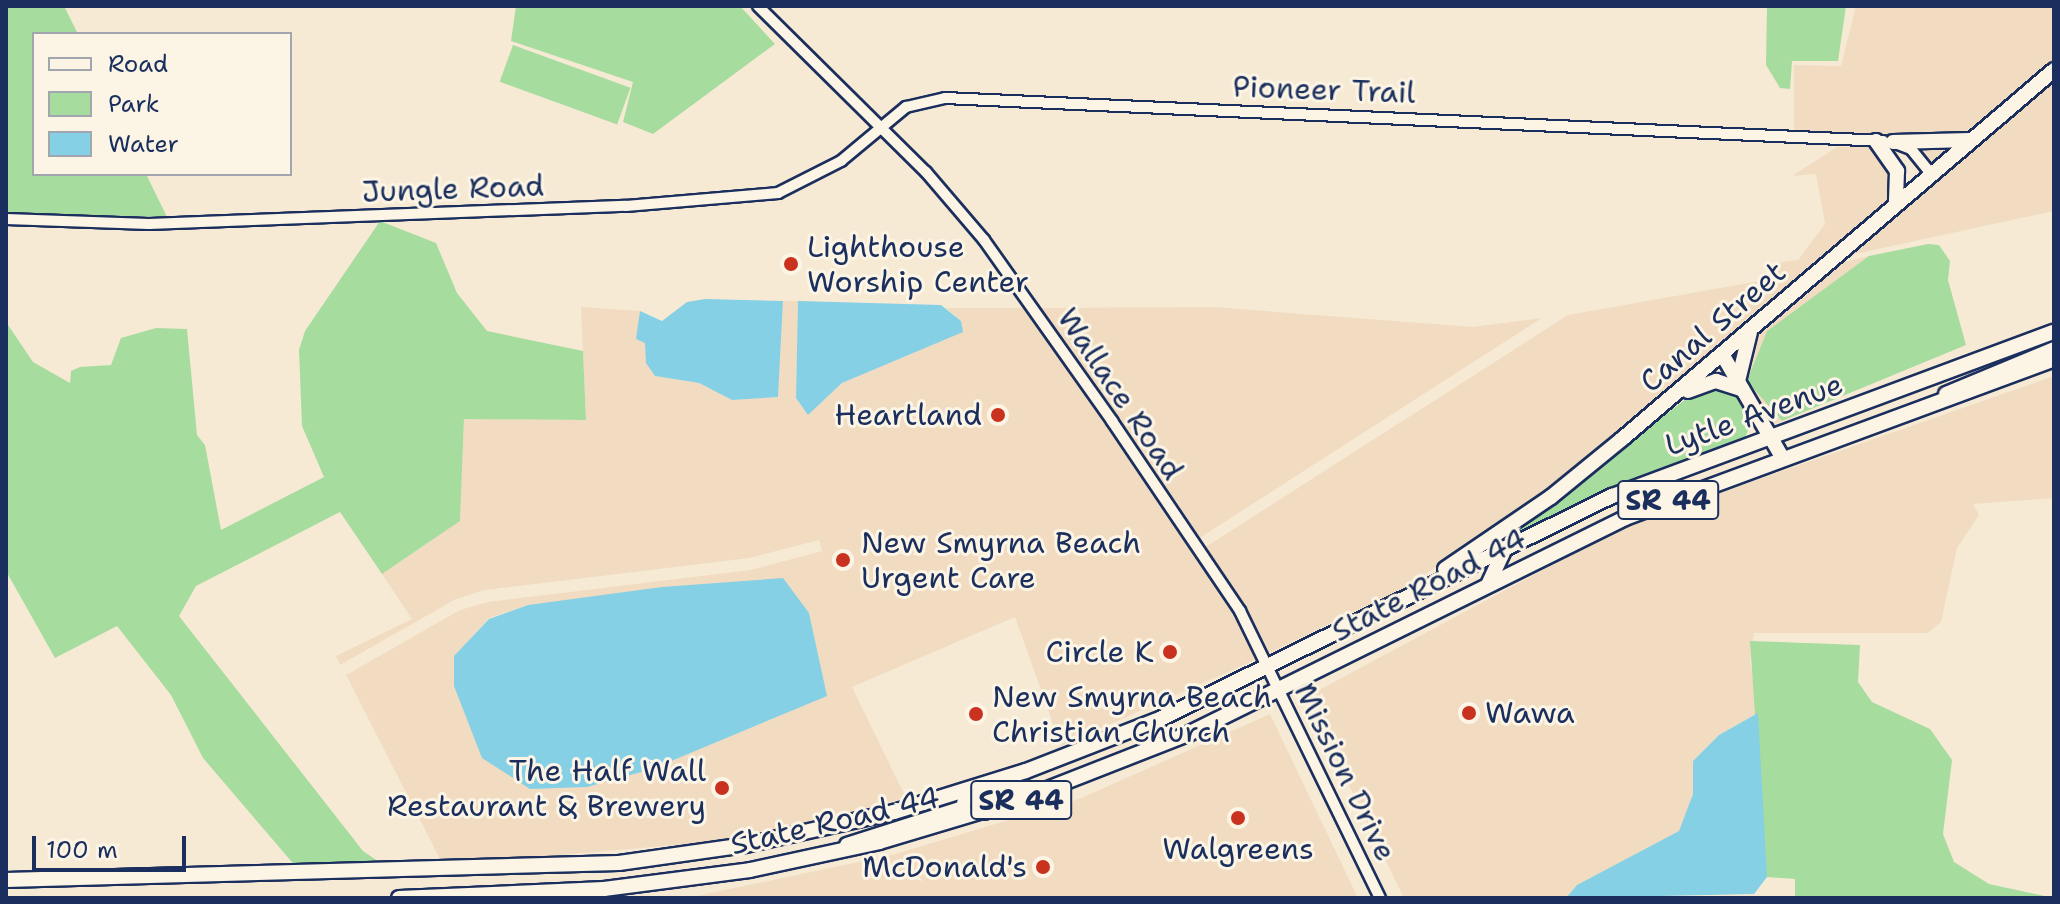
<!DOCTYPE html>
<html>
<head>
<meta charset="utf-8">
<style>
  body { margin:0 }
  #map { position:relative; width:2060px; height:904px; overflow:hidden; background:#f7ead5; font-family:"Shantell Sans",sans-serif }
  div>[style] { position:absolute }
  [style*='--x'] { left:calc(var(--x)*1px); top:calc(var(--y)*1px); width:calc(var(--w)*1px); rotate:calc(var(--a)*1deg) }
  .built>* { inset:0; background:#f1dcc2 }
  .green>* { inset:0; background:#a7dc9f; transform-origin:0 0 }
  .water>* { inset:0; background:#85d0e5 }
  .roads { filter:drop-shadow(2px 0 #1b2f5e) drop-shadow(-2px 0 #1b2f5e) drop-shadow(0 2px #1b2f5e) drop-shadow(0 -2px #1b2f5e) }
  .minor>* { height:10px; margin:-5px; padding:0 5px; transform-origin:5px; border-radius:5px; background:#fcf5e5 }
  .major>* { height:14px; margin:-7px; padding:0 7px; transform-origin:7px; border-radius:7px; background:#fcf5e5 }
  .dots>* { width:22px; height:22px; translate:-50% -50%; box-sizing:border-box; border:4px solid #fcf5e5; border-radius:50% }
  span { translate:-50% -50%; white-space:nowrap; text-align:center; line-height:1.15; -webkit-text-stroke:6px #fcf5e5; paint-order:stroke }
  .shield-label span { padding:2px 6px; background:#fcf5e5; border:2px solid; border-radius:6px; -webkit-text-stroke-width:0 }
  .shield-label { font-size:28px; color:#1b2f5e; font-weight:700 }
  .street-label { font-size:30px; color:#1b2f5e }
  .poi-label { font-size:30px; color:#1b2f5e }
  .left { translate:0 -50%; text-align:left }
  .right { translate:-100% -50%; text-align:right }
  .frame { position:absolute; inset:0; border:8px solid #1b2f5e; pointer-events:none }
  .legend { position:absolute; left:32px; top:32px; width:260px; height:144px; box-sizing:border-box; background:#fcf5e5; border:2px solid #a2a6af; margin:0; padding:10px 14px; list-style:none; font-size:24px; color:#1b2f5e }
  .legend li { display:flex; align-items:center; gap:16px; height:40px }
  .legend b { width:40px; border:2px solid #a2a6af }
  .scale { position:absolute; left:32px; top:836px; width:154px; height:36px; box-sizing:border-box; border:4px solid #1b2f5e; border-top:0; padding-left:10px; font-size:24px; line-height:28px; white-space:nowrap; color:#1b2f5e; -webkit-text-stroke:6px #fcf5e5; paint-order:stroke }
</style>
</head>
<body>
<div id="map">
  <div class="built">
    <i style="clip-path:polygon(1856px 6px,2054px 6px,2054px 211px,1832px 259px,1931px 174px,1893px 142px,1794px 138px,1794px 65px,1841px 66px)"></i>
    <i style="clip-path:polygon(1837px 147px,1874px 147px,1892px 172px,1891px 201px,1548px 492px,1408px 586px,1267px 654px,1204px 548px,1568px 315px,1771px 279px,1773px 263px,1798px 260px,1825px 224px,1816px 174px,1792px 176px)"></i>
    <i style="clip-path:polygon(1869px 256px,1748px 381px,1782px 421px,1770px 426px,1744px 381px,1756px 332px,1836px 264px)"></i>
    <i style="clip-path:polygon(evenodd,783px 301px,798px 301px,796px 398px,808px 415px,842px 383px,946px 339px,961px 321px,946px 308px,1025px 308px,1235px 614px,1257px 659px,1061px 746px,1015px 617px,852px 687px,906px 798px,745px 839px,443px 865px,346px 675px,460px 610px,488px 602px,751px 570px,822px 551px,819px 540px,750px 558px,485px 590px,456px 599px,340px 665px,336px 656px,412px 619px,382px 574px,460px 521px,464px 419px,586px 420px,581px 307px,640px 311px,655px 376px,699px 383px,732px 400px,778px 397px,783px 301px,583px 599px,809px 613px,826px 696px,624px 776px,482px 758px,454px 656px,489px 618px,528px 605px,583px 599px)"></i>
    <i style="clip-path:polygon(1213px 307px,1473px 327px,1542px 318px,1198px 539px,1039px 308px)"></i>
    <i style="clip-path:polygon(2054px 376px,2054px 498px,1973px 504px,1979px 515px,1957px 548px,1941px 622px,1928px 633px,1754px 633px,1750px 661px,1758px 713px,1719px 735px,1693px 761px,1693px 794px,1680px 831px,1577px 885px,1566px 898px,1404px 898px,1306px 697px,1625px 526px)"></i>
    <i style="clip-path:polygon(1270px 714px,1358px 898px,687px 898px,892px 855px,1079px 799px)"></i>
  </div>
  <div class="green">
    <i style="clip-path:polygon(6px 6px,64px 6px,78px 34px,34px 34px,34px 174px,146px 174px,167px 217px,6px 213px)"></i>
    <i style="clip-path:polygon(516px 6px,740px 6px,775px 44px,653px 134px,623px 122px,633px 82px,511px 41px)"></i>
    <i style="clip-path:polygon(1767px 6px,1846px 6px,1838px 61px,1792px 61px,1790px 89px,1780px 88px,1766px 65px)"></i>
    <i style="left:513px;top:45px;width:125px;height:39px;rotate:20deg"></i>
    <i style="clip-path:polygon(380px 221px,436px 243px,457px 293px,487px 331px,583px 351px,586px 420px,464px 419px,460px 521px,382px 574px,340px 512px,196px 586px,179px 616px,363px 851px,385px 866px,297px 868px,203px 758px,171px 695px,117px 626px,55px 658px,6px 571px,6px 322px,33px 362px,70px 383px,71px 371px,80px 367px,111px 365px,121px 338px,156px 328px,187px 329px,197px 435px,205px 445px,221px 530px,324px 477px,302px 426px,299px 350px,305px 331px)"></i>
    <i style="clip-path:polygon(1928px 244px,1939px 245px,1950px 261px,1948px 280px,1966px 345px,1782px 421px,1747px 381px,1767px 331px,1869px 256px)"></i>
    <i style="clip-path:polygon(1707px 383px,1735px 393px,1752px 420px,1745px 438px,1605px 491px,1508px 538px,1504px 530px,1552px 501px)"></i>
    <i style="clip-path:polygon(1750px 641px,1860px 645px,1858px 682px,1872px 702px,1930px 729px,1952px 760px,1943px 834px,1954px 862px,1989px 884px,2054px 898px,1795px 898px,1795px 879px,1766px 877px)"></i>
  </div>
  <div class="water">
    <i style="clip-path:polygon(705px 299px,783px 301px,778px 397px,732px 400px,699px 383px,655px 376px,646px 363px,645px 343px,636px 339px,640px 311px,662px 321px,687px 302px)"></i>
    <i style="clip-path:polygon(798px 301px,941px 305px,961px 321px,963px 332px,842px 383px,808px 415px,796px 398px)"></i>
    <i style="clip-path:polygon(783px 578px,809px 613px,827px 696px,652px 769px,587px 787px,530px 789px,482px 758px,454px 686px,454px 656px,489px 619px,528px 605px,662px 587px)"></i>
    <i style="clip-path:polygon(1758px 713px,1767px 877px,1754px 894px,1566px 898px,1577px 885px,1679px 831px,1693px 794px,1693px 761px,1719px 735px)"></i>
  </div>
  <div class="roads">
    <div class="minor">
      <i style="--x:758;--y:6;--w:236;--a:44.7"></i>
      <i style="--x:926;--y:172;--w:89;--a:49.5"></i>
      <i style="--x:984;--y:240;--w:222;--a:54.7"></i>
      <i style="--x:1112;--y:421;--w:229;--a:56"></i>
      <i style="--x:1240;--y:611;--w:319;--a:64"></i>
      <i style="--x:1898;--y:144;--w:14;--a:21"></i>
      <i style="--x:1911;--y:149;--w:32;--a:51"></i>
      <i style="--x:6;--y:219;--w:143;--a:2"></i>
      <i style="--x:149;--y:224;--w:477;--a:-2.2"></i>
      <i style="--x:626;--y:206;--w:153;--a:-4.9"></i>
      <i style="--x:778;--y:193;--w:71;--a:-26.9"></i>
      <i style="--x:841;--y:161;--w:85;--a:-39.7"></i>
      <i style="--x:906;--y:107;--w:40;--a:-13"></i>
      <i style="--x:945;--y:98;--w:939;--a:2.62"></i>
    </div>
    <div class="major">
      <i style="--x:1876;--y:141;--w:37;--a:55"></i>
      <i style="--x:1897;--y:171;--w:34;--a:92"></i>
      <i style="--x:1893;--y:142;--w:77;--a:-1.5"></i>
      <i style="--x:1722;--y:354;--w:121;--a:59.8"></i>
      <i style="--x:1738;--y:381;--w:50;--a:-76.2"></i>
      <i style="--x:1688;--y:391;--w:30;--a:-20"></i>
      <i style="--x:1716;--y:381;--w:28;--a:18"></i>
      <i style="--x:1946;--y:394;--w:117;--a:-22.6"></i>
      <i style="--x:1445;--y:569;--w:128;--a:-34.2"></i>
      <i style="--x:1551;--y:497;--w:92;--a:-39.2"></i>
      <i style="--x:1622;--y:439;--w:568;--a:-40.5"></i>
      <i style="--x:1488;--y:585;--w:41;--a:-65.3"></i>
      <i style="--x:984;--y:812;--w:18;--a:-81"></i>
      <i style="--x:987;--y:794;--w:24;--a:-19"></i>
      <i style="--x:847;--y:845;--w:122;--a:-17.7"></i>
      <i style="--x:963;--y:808;--w:18;--a:-77"></i>
      <i style="--x:6;--y:880;--w:613;--a:-1.59"></i>
      <i style="--x:619;--y:863;--w:128;--a:-8.1"></i>
      <i style="--x:746;--y:845;--w:152;--a:-12.6"></i>
      <i style="--x:894;--y:812;--w:138;--a:-17.3"></i>
      <i style="--x:1026;--y:771;--w:146;--a:-21.3"></i>
      <i style="--x:1162;--y:718;--w:502;--a:-26.26"></i>
      <i style="--x:1612;--y:496;--w:471;--a:-20.4"></i>
      <i style="--x:399;--y:898;--w:205;--a:-2.5"></i>
      <i style="--x:604;--y:889;--w:147;--a:-7.4"></i>
      <i style="--x:750;--y:870;--w:132;--a:-12.2"></i>
      <i style="--x:879;--y:842;--w:149;--a:-16.7"></i>
      <i style="--x:1022;--y:799;--w:178;--a:-21.4"></i>
      <i style="--x:1188;--y:734;--w:487;--a:-26.3"></i>
      <i style="--x:1625;--y:518;--w:458;--a:-20.3"></i>
    </div>
  </div>
  <div class="dots">
    <i style="left:791px;top:264px;background:#c8321e"></i>
    <i style="left:998px;top:415px;background:#c8321e"></i>
    <i style="left:843px;top:560px;background:#c8321e"></i>
    <i style="left:1170px;top:652px;background:#c8321e"></i>
    <i style="left:1469px;top:713px;background:#c8321e"></i>
    <i style="left:976px;top:714px;background:#c8321e"></i>
    <i style="left:722px;top:788px;background:#c8321e"></i>
    <i style="left:1238px;top:818px;background:#c8321e"></i>
    <i style="left:1043px;top:867px;background:#c8321e"></i>
  </div>
  <div class="shield-label">
    <span style="left:1668px;top:500px">SR 44</span>
    <span style="left:1021px;top:800px">SR 44</span>
  </div>
  <div class="street-label">
    <span style="left:1324px;top:90px;rotate:2deg">Pioneer Trail</span>
    <span style="left:453px;top:189px;rotate:-2deg">Jungle Road</span>
    <span style="left:1713px;top:327px;rotate:-41deg">Canal Street</span>
    <span style="left:1120px;top:394px;rotate:56deg">Wallace Road</span>
    <span style="left:1754px;top:415px;rotate:-20deg">Lytle Avenue</span>
    <span style="left:1429px;top:585px;rotate:-27deg">State Road 44</span>
    <span style="left:1345px;top:772px;rotate:64deg">Mission Drive</span>
    <span style="left:835px;top:821px;rotate:-13deg">State Road 44</span>
  </div>
  <div class="poi-label">
    <span class="left" style="left:807px;top:264px">Lighthouse<br>Worship Center</span>
    <span class="right" style="left:982px;top:415px">Heartland</span>
    <span class="left" style="left:861px;top:560px">New Smyrna Beach<br>Urgent Care</span>
    <span class="right" style="left:1154px;top:652px">Circle K</span>
    <span class="left" style="left:992px;top:714px">New Smyrna Beach<br>Christian Church</span>
    <span class="left" style="left:1485px;top:713px">Wawa</span>
    <span class="right" style="left:706px;top:788px">The Half Wall<br>Restaurant &amp; Brewery</span>
    <span style="left:1238px;top:849px">Walgreens</span>
    <span class="right" style="left:1027px;top:867px">McDonald's</span>
  </div>
  <div class="frame"></div>
  <ul class="legend">
  <li><b style="height:10px;background:#fcf5e5"></b>Road</li>
  <li><b style="height:22px;background:#a7dc9f"></b>Park</li>
  <li><b style="height:22px;background:#85d0e5"></b>Water</li>
  </ul>
  <div class="scale">100 m</div>
</div>
</body>
</html>
